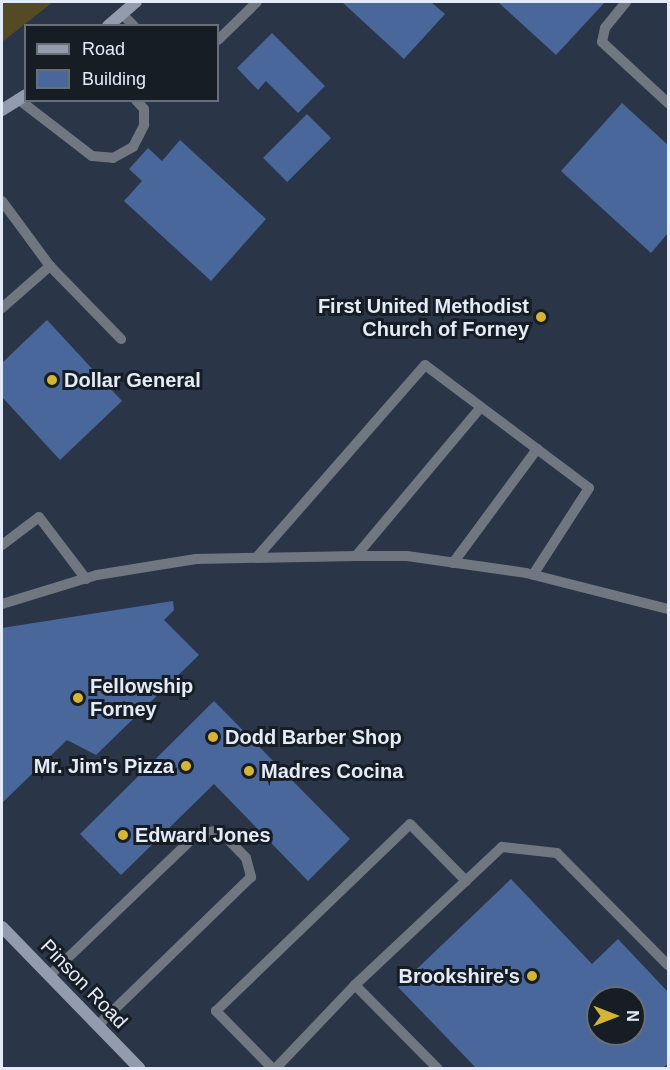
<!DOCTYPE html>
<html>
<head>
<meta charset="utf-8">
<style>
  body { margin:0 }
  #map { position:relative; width:670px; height:1070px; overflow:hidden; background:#2a3548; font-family:Arial,sans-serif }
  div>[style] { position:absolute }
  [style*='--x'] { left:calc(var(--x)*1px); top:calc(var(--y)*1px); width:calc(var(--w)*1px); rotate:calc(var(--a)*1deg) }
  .green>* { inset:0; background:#544a23 }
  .building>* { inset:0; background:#49679a; transform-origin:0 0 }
  .service>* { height:10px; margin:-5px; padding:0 5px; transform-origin:5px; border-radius:5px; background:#717781 }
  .secondary>* { height:12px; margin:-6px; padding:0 6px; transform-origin:6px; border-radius:6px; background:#939cac }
  .dots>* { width:16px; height:16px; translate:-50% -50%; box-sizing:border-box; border:3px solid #171d25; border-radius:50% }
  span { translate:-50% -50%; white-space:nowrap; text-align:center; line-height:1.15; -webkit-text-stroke:6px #171d25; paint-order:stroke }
  .poi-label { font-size:20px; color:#e4ebf8; font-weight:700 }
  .right { translate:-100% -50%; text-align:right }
  .left { translate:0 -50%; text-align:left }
  .street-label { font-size:20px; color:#e4ebf8 }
  .frame { position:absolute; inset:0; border:3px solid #e4ebf8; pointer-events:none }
  .legend { position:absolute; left:24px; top:24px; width:195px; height:78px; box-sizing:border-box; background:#171d25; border:2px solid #696f79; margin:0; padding:8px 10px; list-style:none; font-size:18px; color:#e4ebf8 }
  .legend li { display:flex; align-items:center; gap:12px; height:30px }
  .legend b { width:30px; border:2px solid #696f79 }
  .north { position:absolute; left:586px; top:986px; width:60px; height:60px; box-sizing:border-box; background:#171d25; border:2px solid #696f79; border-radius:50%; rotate:90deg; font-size:16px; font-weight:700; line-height:24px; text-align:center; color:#e4ebf8 }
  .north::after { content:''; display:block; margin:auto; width:21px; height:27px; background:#d5b535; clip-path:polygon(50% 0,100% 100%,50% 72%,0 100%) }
</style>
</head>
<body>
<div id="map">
  <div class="green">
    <i style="clip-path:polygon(2px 2px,53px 2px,2px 42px)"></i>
  </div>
  <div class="building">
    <i style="clip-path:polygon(342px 2px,431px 2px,445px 14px,404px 59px)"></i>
    <i style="clip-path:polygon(498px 2px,605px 2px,556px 55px)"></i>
    <i style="clip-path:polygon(272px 33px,325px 86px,298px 113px,266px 81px,258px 90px,237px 68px)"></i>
    <i style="clip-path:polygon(622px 103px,668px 145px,668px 233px,651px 253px,561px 171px)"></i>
    <i style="left:307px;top:114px;width:34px;height:62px;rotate:45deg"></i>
    <i style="clip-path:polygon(180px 140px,266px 219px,211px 281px,124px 201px,142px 181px,129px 169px,148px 148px,162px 161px)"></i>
    <i style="clip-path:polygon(47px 320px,122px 401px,60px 460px,2px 397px,2px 363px)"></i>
    <i style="clip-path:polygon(173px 601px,174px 610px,164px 620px,199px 655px,96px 755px,67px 740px,2px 803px,2px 628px)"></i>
    <i style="clip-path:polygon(214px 701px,350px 839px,308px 881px,214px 784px,121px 875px,80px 834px)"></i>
    <i style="clip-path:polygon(evenodd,511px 879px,592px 964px,618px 939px,668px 992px,668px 1064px,663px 1068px,476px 1068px,398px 987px,511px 879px,598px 998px,634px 998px,634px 1034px,598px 1034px,598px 998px)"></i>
  </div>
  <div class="service">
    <i style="--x:626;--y:2;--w:33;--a:129"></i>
    <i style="--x:605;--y:28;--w:14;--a:102"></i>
    <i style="--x:602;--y:42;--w:90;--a:42.7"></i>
    <i style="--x:122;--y:14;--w:17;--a:45"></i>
    <i style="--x:218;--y:40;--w:54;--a:-44.3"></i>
    <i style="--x:18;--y:99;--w:93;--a:37.6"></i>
    <i style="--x:92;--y:156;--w:21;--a:5"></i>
    <i style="--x:113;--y:158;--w:23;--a:-29"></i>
    <i style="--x:133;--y:147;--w:25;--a:-63"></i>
    <i style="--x:144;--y:125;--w:16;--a:-90"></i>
    <i style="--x:144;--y:109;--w:12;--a:-132"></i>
    <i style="--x:2;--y:201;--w:81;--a:53.6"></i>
    <i style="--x:50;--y:266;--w:102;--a:45.8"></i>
    <i style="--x:2;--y:308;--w:64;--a:-41.2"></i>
    <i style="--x:2;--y:545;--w:46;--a:-37.1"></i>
    <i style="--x:39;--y:517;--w:78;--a:52.8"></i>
    <i style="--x:356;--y:556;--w:194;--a:-50"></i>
    <i style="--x:257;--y:557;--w:255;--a:-48.8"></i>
    <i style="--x:425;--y:365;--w:205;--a:36.9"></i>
    <i style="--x:589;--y:488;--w:103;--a:122.8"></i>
    <i style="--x:453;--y:563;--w:142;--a:-53.6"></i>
    <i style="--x:2;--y:604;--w:99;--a:-17"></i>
    <i style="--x:97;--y:575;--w:100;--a:-9.2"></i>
    <i style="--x:196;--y:559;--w:160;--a:-1.1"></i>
    <i style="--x:356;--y:556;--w:51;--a:0"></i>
    <i style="--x:407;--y:556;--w:120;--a:8.1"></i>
    <i style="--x:526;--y:573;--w:146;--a:14.2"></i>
    <i style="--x:49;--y:976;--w:204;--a:-43.8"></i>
    <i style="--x:196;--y:835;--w:24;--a:-12"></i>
    <i style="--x:219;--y:830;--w:39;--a:46"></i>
    <i style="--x:246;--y:858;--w:20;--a:75"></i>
    <i style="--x:251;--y:877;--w:214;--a:135.9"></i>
    <i style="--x:355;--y:985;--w:202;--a:-43.2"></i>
    <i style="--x:502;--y:847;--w:55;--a:6.2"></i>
    <i style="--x:557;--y:853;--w:158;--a:45.3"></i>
    <i style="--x:272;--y:1068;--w:80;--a:-134.5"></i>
    <i style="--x:216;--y:1011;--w:269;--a:-43.9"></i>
    <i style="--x:410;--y:824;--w:80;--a:45.5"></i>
    <i style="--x:276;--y:1068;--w:115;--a:-46.4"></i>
    <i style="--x:355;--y:985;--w:117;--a:45.3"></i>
  </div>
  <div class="secondary">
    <i style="--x:108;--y:26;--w:37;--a:-41"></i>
    <i style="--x:2;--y:110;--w:28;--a:-32"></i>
    <i style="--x:2;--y:927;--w:197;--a:45.8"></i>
  </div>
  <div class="dots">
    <i style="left:541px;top:317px;background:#d5b535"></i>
    <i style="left:52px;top:380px;background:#d5b535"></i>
    <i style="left:78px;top:698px;background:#d5b535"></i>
    <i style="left:213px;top:737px;background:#d5b535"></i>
    <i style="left:186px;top:766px;background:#d5b535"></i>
    <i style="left:249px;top:771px;background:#d5b535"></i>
    <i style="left:123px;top:835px;background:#d5b535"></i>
    <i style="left:532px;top:976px;background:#d5b535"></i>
  </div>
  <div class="poi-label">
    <span class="right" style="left:529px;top:318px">First United Methodist<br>Church of Forney</span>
    <span class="left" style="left:64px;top:380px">Dollar General</span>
    <span class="left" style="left:90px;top:698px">Fellowship<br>Forney</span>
    <span class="left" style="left:225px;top:737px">Dodd Barber Shop</span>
    <span class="right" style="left:174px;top:766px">Mr. Jim's Pizza</span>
    <span class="left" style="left:261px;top:771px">Madres Cocina</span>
    <span class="left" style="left:135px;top:835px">Edward Jones</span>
    <span class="right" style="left:520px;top:976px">Brookshire's</span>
  </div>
  <div class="street-label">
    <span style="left:84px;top:984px;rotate:46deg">Pinson Road</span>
  </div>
  <div class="frame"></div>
  <ul class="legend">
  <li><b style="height:8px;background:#939cac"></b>Road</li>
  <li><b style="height:16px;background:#49679a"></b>Building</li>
  </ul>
  <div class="north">N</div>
</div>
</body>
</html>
